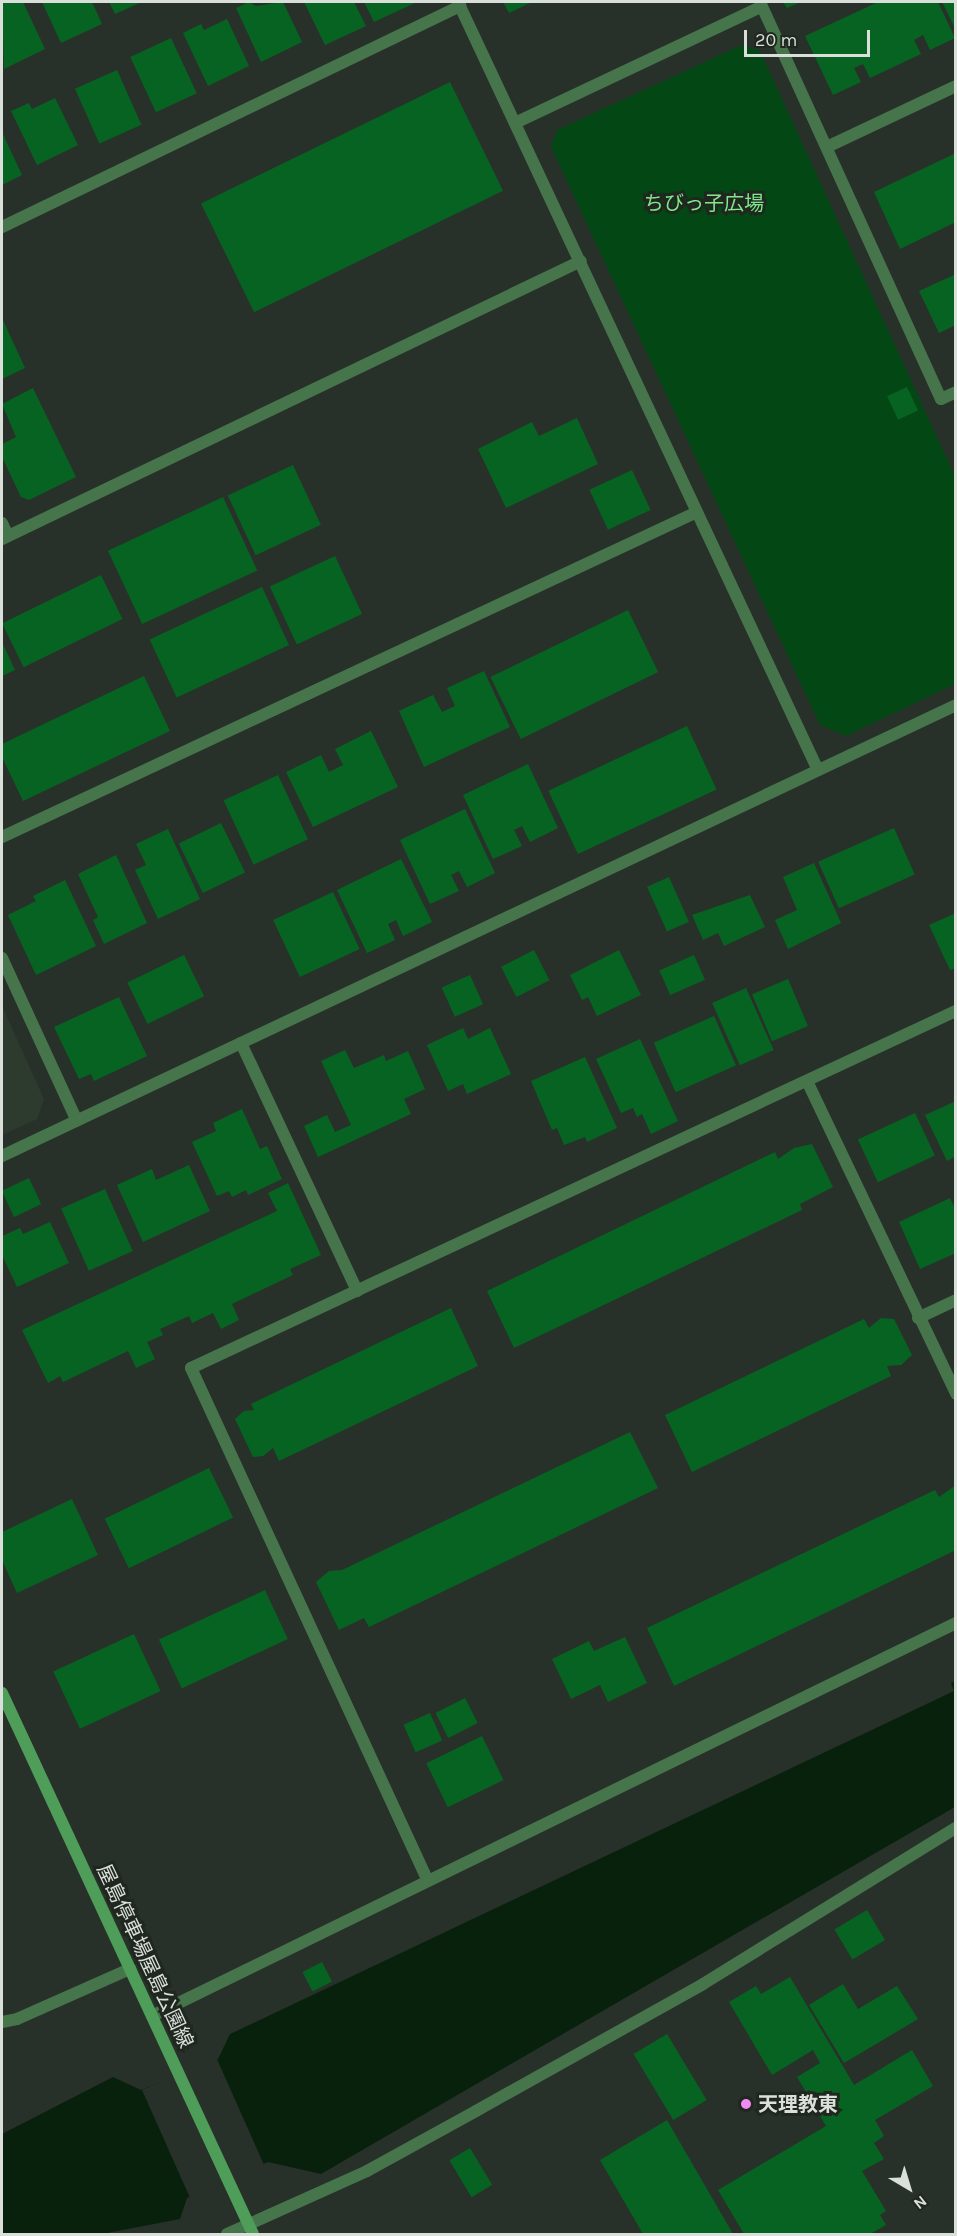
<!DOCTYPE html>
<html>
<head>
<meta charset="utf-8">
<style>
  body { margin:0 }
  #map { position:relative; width:957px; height:2236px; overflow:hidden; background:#283129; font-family:Karla,"Noto Sans JP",sans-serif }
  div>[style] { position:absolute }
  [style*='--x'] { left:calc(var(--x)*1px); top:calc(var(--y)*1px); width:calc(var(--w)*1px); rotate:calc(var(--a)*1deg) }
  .built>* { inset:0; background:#2d3b2e }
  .green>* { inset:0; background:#034715 }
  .water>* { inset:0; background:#08210c }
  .pier>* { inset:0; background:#283129; transform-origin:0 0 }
  .building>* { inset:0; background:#076321; transform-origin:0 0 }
  .street>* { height:12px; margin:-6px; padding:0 6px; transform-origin:6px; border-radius:6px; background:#46754b }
  .secondary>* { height:12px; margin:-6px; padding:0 6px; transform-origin:6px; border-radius:6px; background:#4e9d58 }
  .dots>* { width:16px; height:16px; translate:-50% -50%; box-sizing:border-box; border:3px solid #1f271f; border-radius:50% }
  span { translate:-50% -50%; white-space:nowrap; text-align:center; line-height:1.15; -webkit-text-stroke:6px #1f271f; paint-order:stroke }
  .park-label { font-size:20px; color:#81e88d }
  .street-label { font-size:20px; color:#dadfda }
  .poi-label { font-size:20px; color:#dadfda; font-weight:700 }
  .left { translate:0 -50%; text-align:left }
  .frame { position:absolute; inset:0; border:3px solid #dadfda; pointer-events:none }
  .north { position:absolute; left:879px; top:2158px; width:60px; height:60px; -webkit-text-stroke:4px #1f271f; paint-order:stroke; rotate:142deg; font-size:16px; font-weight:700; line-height:24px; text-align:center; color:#dadfda }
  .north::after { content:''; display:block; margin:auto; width:21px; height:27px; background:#dadfda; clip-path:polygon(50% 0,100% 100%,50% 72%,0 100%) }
  .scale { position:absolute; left:744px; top:30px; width:126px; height:27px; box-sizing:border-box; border:3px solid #dadfda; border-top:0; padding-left:8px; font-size:18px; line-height:21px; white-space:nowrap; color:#dadfda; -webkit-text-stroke:4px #1f271f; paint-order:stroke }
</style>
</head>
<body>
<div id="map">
  <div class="built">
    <i style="clip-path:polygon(2px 1006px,44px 1099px,37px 1119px,2px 1135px)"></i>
  </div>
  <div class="green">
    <i style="clip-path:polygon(742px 45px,760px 51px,955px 476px,955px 684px,846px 736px,820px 725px,551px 147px,557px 130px)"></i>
  </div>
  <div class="water">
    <i style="clip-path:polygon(955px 1681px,955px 1807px,321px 2174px,268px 2162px,187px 2198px,180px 2219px,102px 2234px,2px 2234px,2px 2134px,113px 2077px,141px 2090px,218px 2059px,230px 2034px,954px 1691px,951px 1683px)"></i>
  </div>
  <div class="pier">
    <i style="left:216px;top:2057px;width:120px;height:81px;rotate:66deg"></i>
  </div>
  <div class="building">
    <i style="clip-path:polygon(23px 2px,45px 49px,4px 69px,2px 3px)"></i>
    <i style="clip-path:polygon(42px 2px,92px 2px,102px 24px,61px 43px)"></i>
    <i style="clip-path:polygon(109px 2px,142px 2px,115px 14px)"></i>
    <i style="clip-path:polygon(249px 2px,256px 6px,283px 2px,302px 42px,261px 62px,236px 8px)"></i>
    <i style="clip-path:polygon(304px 2px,354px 2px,366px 26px,325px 45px)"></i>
    <i style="clip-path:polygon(364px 2px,417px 2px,374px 22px)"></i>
    <i style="clip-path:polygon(503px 2px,532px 2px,509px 13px)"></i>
    <i style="clip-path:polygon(783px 2px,801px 2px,787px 8px)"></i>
    <i style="clip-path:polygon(878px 2px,938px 2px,955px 38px,930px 50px,923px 35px,914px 40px,921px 54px,870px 78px,863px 64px,854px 68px,861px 82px,833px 95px,805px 36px)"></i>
    <i style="clip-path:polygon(942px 2px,956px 2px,956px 30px)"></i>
    <i style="clip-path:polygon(227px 19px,249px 66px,208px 86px,183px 33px,201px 24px,204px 30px)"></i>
    <i style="left:171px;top:38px;width:61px;height:45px;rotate:65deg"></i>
    <i style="left:117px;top:70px;width:60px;height:46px;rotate:66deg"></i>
    <i style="left:450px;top:82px;width:121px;height:277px;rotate:64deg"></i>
    <i style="clip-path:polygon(55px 98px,78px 145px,37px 165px,11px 111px,29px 103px,32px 109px)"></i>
    <i style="clip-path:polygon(2px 132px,22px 175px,2px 185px)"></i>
    <i style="clip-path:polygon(956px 153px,956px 222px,900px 249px,874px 192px)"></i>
    <i style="clip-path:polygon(956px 274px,956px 325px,939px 333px,919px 291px)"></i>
    <i style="clip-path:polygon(2px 318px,25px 368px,2px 379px)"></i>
    <i style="left:907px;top:387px;width:26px;height:22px;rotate:65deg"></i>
    <i style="clip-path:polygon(33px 388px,76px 477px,29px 500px,21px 497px,2px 457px,2px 444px,16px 437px,2px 404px)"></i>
    <i style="clip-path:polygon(577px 418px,598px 464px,506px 508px,478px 449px,532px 422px,539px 436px)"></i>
    <i style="left:293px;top:465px;width:66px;height:72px;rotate:65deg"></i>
    <i style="left:632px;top:470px;width:44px;height:47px;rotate:65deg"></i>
    <i style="left:223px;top:497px;width:81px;height:127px;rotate:65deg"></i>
    <i style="left:335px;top:556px;width:64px;height:72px;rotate:65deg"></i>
    <i style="left:101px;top:575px;width:49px;height:110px;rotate:64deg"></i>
    <i style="left:262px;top:587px;width:64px;height:124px;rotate:65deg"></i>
    <i style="left:628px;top:610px;width:69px;height:153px;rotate:64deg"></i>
    <i style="clip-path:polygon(2px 642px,15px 670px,2px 676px)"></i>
    <i style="clip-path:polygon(484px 671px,510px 727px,424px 767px,399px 711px,433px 695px,442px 712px,455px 706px,447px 688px)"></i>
    <i style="clip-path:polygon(144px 676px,170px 731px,23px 801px,2px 757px,2px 744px)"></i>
    <i style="left:687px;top:726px;width:70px;height:153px;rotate:65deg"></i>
    <i style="clip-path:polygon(371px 731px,398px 787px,313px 827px,286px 772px,321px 755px,329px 772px,343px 765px,335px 749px)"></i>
    <i style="clip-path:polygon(528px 764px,558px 828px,530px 842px,522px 826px,514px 830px,522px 846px,493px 859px,463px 795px)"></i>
    <i style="left:278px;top:775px;width:71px;height:60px;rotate:65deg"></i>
    <i style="clip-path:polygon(465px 809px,495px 873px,467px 887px,459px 871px,451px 875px,459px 891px,430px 904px,400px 840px)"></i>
    <i style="left:221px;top:823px;width:55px;height:47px;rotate:64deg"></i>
    <i style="left:894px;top:828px;width:51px;height:83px;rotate:66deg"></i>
    <i style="clip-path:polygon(168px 829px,200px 899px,158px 919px,135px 870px,146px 865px,136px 844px)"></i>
    <i style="clip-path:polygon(116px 855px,147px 923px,104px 944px,93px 920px,98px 917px,78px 874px)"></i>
    <i style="clip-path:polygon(401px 859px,432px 922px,403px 936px,396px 920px,388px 924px,395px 940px,367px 953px,337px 890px)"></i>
    <i style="clip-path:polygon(814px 863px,841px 923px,788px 949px,775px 920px,797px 910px,783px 877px)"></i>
    <i style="left:669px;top:877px;width:49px;height:24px;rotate:66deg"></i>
    <i style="clip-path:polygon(65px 880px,96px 946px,36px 975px,8px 915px,36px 901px,33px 896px)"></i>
    <i style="left:333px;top:892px;width:63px;height:66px;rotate:65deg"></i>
    <i style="clip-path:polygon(750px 895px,765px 927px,724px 946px,718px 933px,703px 940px,692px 915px)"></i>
    <i style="clip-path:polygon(956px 913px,956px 968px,950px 970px,929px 925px)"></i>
    <i style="left:534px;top:950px;width:34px;height:37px;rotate:63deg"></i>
    <i style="clip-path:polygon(619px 950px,641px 995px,597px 1016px,588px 997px,582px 1000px,570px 975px)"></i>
    <i style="left:184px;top:955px;width:46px;height:63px;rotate:64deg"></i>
    <i style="left:694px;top:955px;width:27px;height:38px;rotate:66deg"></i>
    <i style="left:470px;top:975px;width:32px;height:31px;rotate:66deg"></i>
    <i style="left:788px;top:979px;width:51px;height:39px;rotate:67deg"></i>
    <i style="left:746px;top:988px;width:68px;height:37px;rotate:66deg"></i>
    <i style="clip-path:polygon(119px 997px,147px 1056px,94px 1081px,91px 1074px,79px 1079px,54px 1027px)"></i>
    <i style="left:714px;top:1016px;width:54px;height:66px;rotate:66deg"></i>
    <i style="clip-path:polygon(463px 1028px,468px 1039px,490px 1028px,511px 1074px,467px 1094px,463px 1084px,448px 1091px,427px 1045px)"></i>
    <i style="clip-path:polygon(640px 1039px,678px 1121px,651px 1134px,642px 1114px,637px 1117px,633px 1108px,621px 1113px,596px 1059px)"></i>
    <i style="clip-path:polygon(345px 1050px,354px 1068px,384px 1055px,386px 1061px,408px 1051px,425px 1089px,404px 1099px,411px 1114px,318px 1157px,304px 1126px,327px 1115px,335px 1132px,351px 1125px,321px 1061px)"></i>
    <i style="clip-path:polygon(585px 1057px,617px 1128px,587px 1142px,585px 1137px,564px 1145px,557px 1128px,552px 1130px,531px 1081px)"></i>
    <i style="clip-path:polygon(956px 1101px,956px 1156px,947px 1161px,925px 1115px)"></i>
    <i style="clip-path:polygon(242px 1109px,260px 1149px,267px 1146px,282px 1179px,248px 1195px,246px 1190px,232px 1197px,229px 1191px,217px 1196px,192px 1142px,216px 1131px,213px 1123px)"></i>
    <i style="left:915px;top:1113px;width:47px;height:63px;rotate:65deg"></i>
    <i style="clip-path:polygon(812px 1144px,833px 1187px,800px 1204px,802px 1210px,514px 1348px,487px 1291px,775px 1152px,778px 1159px,794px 1148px)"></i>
    <i style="clip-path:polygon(189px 1165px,210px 1211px,143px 1242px,117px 1185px,152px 1169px,156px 1180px)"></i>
    <i style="left:29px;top:1178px;width:29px;height:30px;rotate:65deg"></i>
    <i style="clip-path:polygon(288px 1183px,321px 1255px,290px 1269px,293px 1275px,232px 1304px,239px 1320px,221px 1329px,213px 1313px,192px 1323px,189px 1316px,160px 1329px,163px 1335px,147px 1342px,155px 1359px,136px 1368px,128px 1351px,63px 1382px,60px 1376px,48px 1383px,22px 1330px,277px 1211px,268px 1193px)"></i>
    <i style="left:105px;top:1189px;width:68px;height:48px;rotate:66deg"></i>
    <i style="clip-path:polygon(950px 1198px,956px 1211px,956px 1253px,920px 1269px,899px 1222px)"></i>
    <i style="clip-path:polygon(50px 1222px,69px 1263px,17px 1287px,2px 1255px,2px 1236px,20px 1228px,23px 1234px)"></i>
    <i style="clip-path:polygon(451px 1308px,478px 1366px,279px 1461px,273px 1448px,263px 1456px,253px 1457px,235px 1419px,244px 1411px,254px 1410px,251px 1404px)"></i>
    <i style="clip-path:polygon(881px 1318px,894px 1319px,912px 1355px,901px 1365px,887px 1366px,891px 1376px,692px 1472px,665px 1415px,864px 1319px,869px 1328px)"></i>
    <i style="clip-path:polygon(630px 1432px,658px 1488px,369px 1627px,364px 1618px,339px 1630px,316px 1582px,329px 1571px,342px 1570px)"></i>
    <i style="left:209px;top:1468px;width:55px;height:116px;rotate:64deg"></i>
    <i style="clip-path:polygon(956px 1485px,956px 1550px,674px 1686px,647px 1628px,935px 1490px,939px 1497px)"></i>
    <i style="clip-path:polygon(72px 1499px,98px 1555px,17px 1593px,2px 1560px,2px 1532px)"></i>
    <i style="left:265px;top:1590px;width:54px;height:117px;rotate:65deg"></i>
    <i style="left:134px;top:1634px;width:63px;height:89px;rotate:65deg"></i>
    <i style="clip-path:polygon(625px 1637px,647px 1683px,608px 1702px,600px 1685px,571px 1699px,552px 1659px,589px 1641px,594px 1651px)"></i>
    <i style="left:465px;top:1698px;width:28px;height:33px;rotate:63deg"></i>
    <i style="left:430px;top:1713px;width:30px;height:29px;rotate:66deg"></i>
    <i style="left:482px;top:1736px;width:49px;height:62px;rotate:64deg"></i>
    <i style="left:867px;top:1910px;width:35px;height:38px;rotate:59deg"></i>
    <i style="left:322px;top:1962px;width:22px;height:22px;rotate:63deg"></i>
    <i style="clip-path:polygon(790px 1977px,854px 2085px,912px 2050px,933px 2086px,875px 2120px,884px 2136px,874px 2143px,884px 2159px,862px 2171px,886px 2211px,880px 2215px,886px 2225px,870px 2234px,744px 2234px,718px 2190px,826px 2126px,797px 2077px,820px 2063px,813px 2050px,772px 2075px,729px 2002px,756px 1986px,761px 1994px)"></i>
    <i style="clip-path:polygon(843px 1984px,858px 2009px,897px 1986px,918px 2019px,844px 2063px,809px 2005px)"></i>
    <i style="left:667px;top:2034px;width:77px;height:39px;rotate:59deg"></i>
    <i style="clip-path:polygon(667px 2120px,733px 2234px,643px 2234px,600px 2160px)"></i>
    <i style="left:470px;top:2148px;width:43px;height:24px;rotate:59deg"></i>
  </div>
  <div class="street">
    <i style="--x:458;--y:2;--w:848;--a:64.89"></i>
    <i style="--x:760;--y:2;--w:436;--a:65.5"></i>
    <i style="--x:941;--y:399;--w:17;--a:-25"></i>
    <i style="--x:515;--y:123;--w:273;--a:-25.3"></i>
    <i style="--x:829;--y:146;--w:140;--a:-25.3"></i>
    <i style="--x:2;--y:227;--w:509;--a:-25.76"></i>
    <i style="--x:2;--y:523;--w:14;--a:65"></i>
    <i style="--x:2;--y:539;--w:642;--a:-25.65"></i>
    <i style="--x:2;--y:837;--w:767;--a:-25.06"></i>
    <i style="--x:2;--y:958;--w:179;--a:65.3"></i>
    <i style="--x:241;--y:1043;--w:274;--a:64.9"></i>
    <i style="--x:807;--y:1081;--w:347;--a:64.5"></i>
    <i style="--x:2;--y:1156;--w:1055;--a:-25.3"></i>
    <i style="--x:918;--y:1318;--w:42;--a:-25.3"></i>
    <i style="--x:427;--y:1879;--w:563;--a:-114.79"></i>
    <i style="--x:191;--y:1368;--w:844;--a:-25.02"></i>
    <i style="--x:152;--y:2016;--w:895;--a:-26.05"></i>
    <i style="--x:2;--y:2022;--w:15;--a:-11"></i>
    <i style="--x:17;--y:2019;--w:124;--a:-23.9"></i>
    <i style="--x:227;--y:2234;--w:154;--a:-24.2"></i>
    <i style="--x:367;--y:2171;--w:124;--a:-28.8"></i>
    <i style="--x:476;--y:2111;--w:260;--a:-29.2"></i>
    <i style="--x:703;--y:1984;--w:297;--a:-31.7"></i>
  </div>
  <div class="secondary">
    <i style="--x:2;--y:1693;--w:596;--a:65.11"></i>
  </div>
  <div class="dots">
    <i style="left:746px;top:2104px;background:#f28af3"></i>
  </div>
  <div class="park-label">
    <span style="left:704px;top:203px">ちびっ子広場</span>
  </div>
  <div class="street-label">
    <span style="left:145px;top:1956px;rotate:65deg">屋島停車場屋島公園線</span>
  </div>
  <div class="poi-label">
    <span class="left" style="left:758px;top:2104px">天理教東</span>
  </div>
  <div class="frame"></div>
  <div class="north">N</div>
  <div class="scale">20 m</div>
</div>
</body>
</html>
